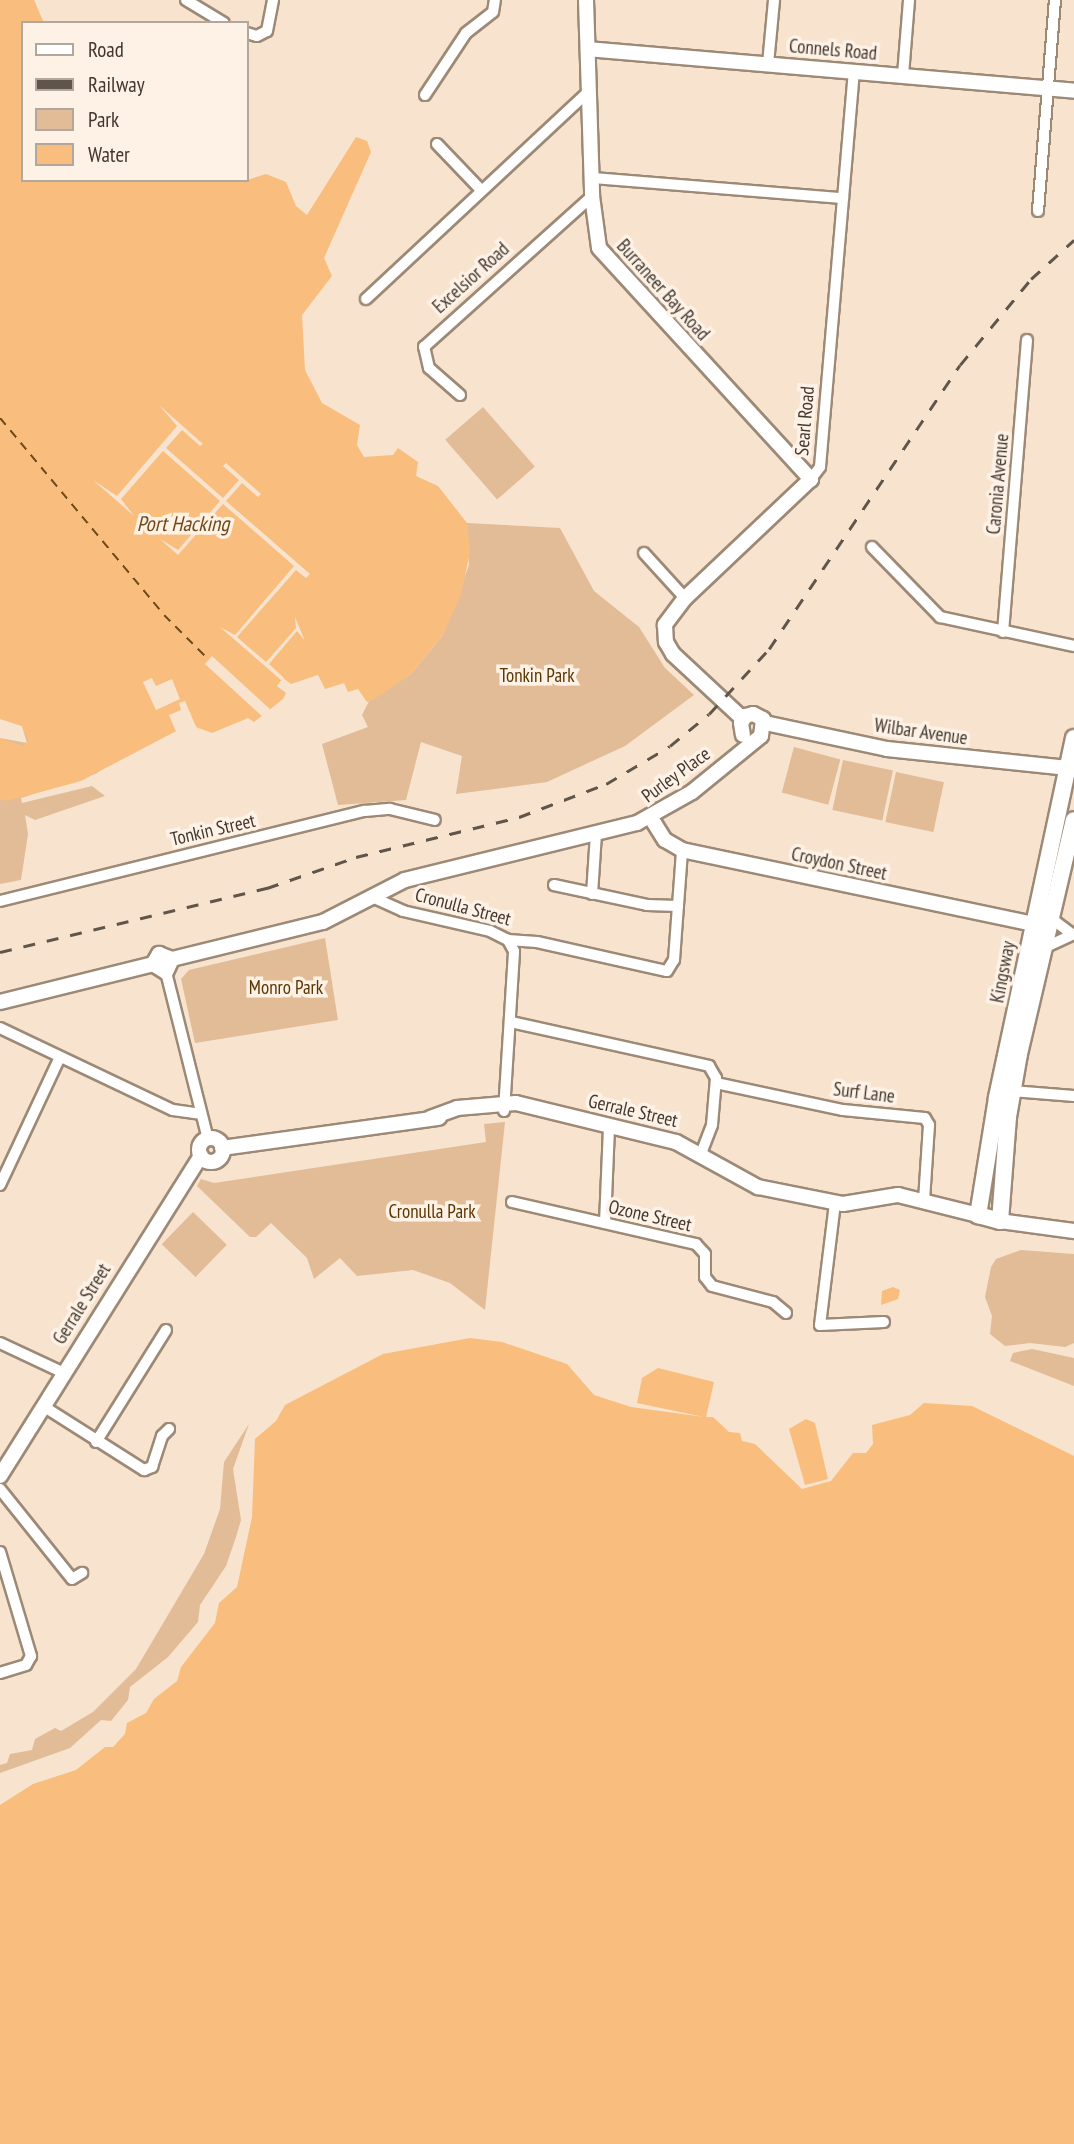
<!DOCTYPE html>
<html>
<head>
<meta charset="utf-8">
<style>
  body { margin:0 }
  #map { position:relative; width:1074px; height:2144px; overflow:hidden; background:#f7e3ce; font-family:"PT Sans Narrow",sans-serif }
  div>[style] { position:absolute }
  [style*='--x'] { left:calc(var(--x)*1px); top:calc(var(--y)*1px); width:calc(var(--w)*1px); rotate:calc(var(--a)*1deg) }
  .green>* { inset:0; background:#e1bc97; transform-origin:0 0 }
  .water>* { inset:0; background:#f9bd7d }
  .pier>* { inset:0; background:#f7e3ce }
  .ferry>* { height:2px; margin-top:-1px; transform-origin:0; background:repeating-linear-gradient(90deg,#6f4818 0 9px,transparent 0 16px) }
  .roads { filter:drop-shadow(2px 0 #9c8976) drop-shadow(-2px 0 #9c8976) drop-shadow(0 2px #9c8976) drop-shadow(0 -2px #9c8976) }
  .street>* { height:10px; margin:-5px; padding:0 5px; transform-origin:5px; border-radius:5px; background:#fff }
  .secondary>* { height:14px; margin:-7px; padding:0 7px; transform-origin:7px; border-radius:7px; background:#fff }
  .secondary>.ring { margin:-7px; padding:0; box-sizing:content-box; background:none; border:14px solid #fff; border-radius:50% }
  .primary>* { height:16px; margin:-8px; padding:0 8px; transform-origin:8px; border-radius:8px; background:#fff }
  .rail>* { height:2.5px; margin-top:-1.25px; transform-origin:0; background:repeating-linear-gradient(90deg,#5f554a 0 12px,transparent 0 24px) }
  span { translate:-50% -50%; white-space:nowrap; text-align:center; line-height:1.15; -webkit-text-stroke:7px #fef1e5; paint-order:stroke }
  .street-label { font-size:19px; color:#403830 }
  .park-label { font-size:19px; color:#5b3500 }
  .water-label { font-size:21px; color:#6f4818; font-style:italic }
  .legend { position:absolute; left:21px; top:21px; width:228px; height:161px; box-sizing:border-box; background:#fef1e5; border:2px solid #b2a79d; margin:0; padding:9px 12px; list-style:none; font-size:21px; color:#403830 }
  .legend li { display:flex; align-items:center; gap:14px; height:35px }
  .legend b { width:35px; border:2px solid #b2a79d }
</style>
</head>
<body>
<div id="map">
  <div class="green">
    <i style="left:483px;top:407px;width:79px;height:50px;rotate:49deg"></i>
    <i style="clip-path:polygon(467px 523px,560px 528px,594px 591px,639px 627px,665px 668px,694px 695px,625px 746px,547px 782px,456px 794px,462px 756px,421px 742px,406px 800px,338px 805px,322px 744px,368px 727px,362px 715px,369px 701px,411px 674px,443px 635px,469px 565px)"></i>
    <i style="clip-path:polygon(12px 706px,98px 773px,21px 798px,22px 803px,92px 786px,105px 796px,35px 820px,25px 815px,28px 834px,21px 880px,0 884px,0 738px,27px 743px,22px 726px,2px 719px)"></i>
    <i style="left:794px;top:747px;width:48px;height:47px;rotate:15deg"></i>
    <i style="left:843px;top:760px;width:51px;height:51px;rotate:12deg"></i>
    <i style="left:896px;top:772px;width:49px;height:51px;rotate:12deg"></i>
    <i style="clip-path:polygon(325px 938px,338px 1020px,195px 1043px,181px 979px,189px 970px)"></i>
    <i style="clip-path:polygon(505px 1122px,485px 1310px,450px 1283px,413px 1270px,357px 1276px,340px 1258px,314px 1279px,307px 1258px,271px 1223px,256px 1237px,250px 1237px,197px 1186px,201px 1179px,214px 1183px,486px 1142px,484px 1124px)"></i>
    <i style="left:193px;top:1212px;width:47px;height:45px;rotate:44deg"></i>
    <i style="clip-path:polygon(1021px 1250px,1074px 1254px,1074px 1343px,1065px 1347px,1030px 1343px,1005px 1346px,990px 1334px,992px 1316px,985px 1297px,991px 1267px,996px 1259px)"></i>
    <i style="clip-path:polygon(1032px 1349px,1074px 1358px,1074px 1386px,1010px 1361px,1013px 1353px)"></i>
    <i style="clip-path:polygon(249px 1424px,233px 1469px,241px 1520px,236px 1537px,226px 1566px,200px 1605px,198px 1622px,168px 1657px,130px 1687px,128px 1700px,111px 1721px,101px 1720px,70px 1748px,0 1773px,0 1765px,7px 1763px,10px 1754px,32px 1750px,35px 1739px,55px 1728px,61px 1731px,93px 1712px,136px 1669px,204px 1554px,220px 1509px,224px 1462px)"></i>
  </div>
  <div class="water">
    <i style="clip-path:polygon(0 0,34px 0,44px 23px,23px 23px,23px 180px,247px 180px,266px 174px,286px 182px,296px 206px,307px 215px,356px 137px,367px 141px,371px 152px,324px 258px,332px 276px,302px 315px,305px 370px,322px 403px,360px 425px,357px 445px,364px 457px,393px 455px,398px 448px,418px 462px,416px 476px,438px 486px,467px 523px,470px 552px,461px 595px,443px 635px,411px 674px,376px 698px,367px 702px,358px 689px,348px 692px,344px 683px,325px 689px,318px 675px,291px 684px,283px 678px,277px 686px,286px 693px,283px 699px,254px 722px,248px 718px,212px 733px,193px 726px,182px 728px,81px 781px,7px 801px,0 799px,0 738px,24px 746px,28px 740px,22px 726px,0 719px)"></i>
    <i style="clip-path:polygon(893px 1287px,900px 1290px,898px 1299px,881px 1305px,882px 1291px)"></i>
    <i style="clip-path:polygon(470px 1338px,502px 1342px,567px 1364px,594px 1395px,631px 1407px,704px 1417px,637px 1403px,642px 1378px,658px 1368px,714px 1382px,706px 1417px,713px 1417px,729px 1432px,740px 1433px,742px 1441px,755px 1444px,802px 1489px,831px 1481px,853px 1453px,866px 1453px,873px 1444px,872px 1425px,910px 1415px,924px 1403px,972px 1406px,1074px 1456px,1074px 2144px,0 2144px,0 1805px,33px 1784px,76px 1770px,105px 1747px,113px 1747px,125px 1734px,127px 1723px,146px 1713px,154px 1699px,177px 1681px,181px 1667px,215px 1623px,219px 1603px,237px 1587px,252px 1517px,255px 1439px,276px 1421px,285px 1405px,383px 1354px)"></i>
    <i style="clip-path:polygon(806px 1419px,815px 1423px,828px 1479px,805px 1485px,789px 1429px)"></i>
  </div>
  <div class="pier">
    <i style="clip-path:polygon(159px 405px,203px 444px,200px 446px,182px 430px,166px 448px,223px 498px,239px 480px,223px 466px,226px 463px,261px 494px,258px 497px,242px 483px,226px 501px,310px 574px,306px 578px,296px 570px,237px 637px,266px 662px,296px 628px,295px 617px,305px 641px,297px 631px,269px 664px,284px 678px,281px 680px,220px 627px,235px 635px,294px 566px,223px 504px,178px 555px,160px 539px,178px 550px,220px 501px,163px 451px,121px 499px,134px 516px,93px 480px,117px 496px,177px 426px)"></i>
    <i style="clip-path:polygon(212px 656px,272px 711px,269px 714px,264px 718px,205px 664px)"></i>
    <i style="clip-path:polygon(152px 678px,156px 686px,172px 679px,180px 699px,156px 710px,143px 682px)"></i>
    <i style="clip-path:polygon(185px 701px,198px 731px,190px 729px,177px 734px,169px 715px,181px 710px,179px 703px)"></i>
  </div>
  <div class="ferry">
    <i style="--x:0;--y:418;--w:256;--a:50.2"></i>
    <i style="--x:164;--y:615;--w:64;--a:45"></i>
  </div>
  <div class="roads">
    <div class="street">
      <i style="--x:186;--y:0;--w:44;--a:31.2"></i>
      <i style="--x:247;--y:33;--w:10;--a:17"></i>
      <i style="--x:257;--y:36;--w:11;--a:-27"></i>
      <i style="--x:267;--y:31;--w:32;--a:-79"></i>
      <i style="--x:768;--y:64;--w:64;--a:-84.6"></i>
      <i style="--x:903;--y:75;--w:75;--a:-85.4"></i>
      <i style="--x:425;--y:95;--w:74;--a:-56.5"></i>
      <i style="--x:466;--y:33;--w:34;--a:-38"></i>
      <i style="--x:493;--y:12;--w:12;--a:-81"></i>
      <i style="--x:437;--y:144;--w:62;--a:46.3"></i>
      <i style="--x:592;--y:178;--w:252;--a:4.6"></i>
      <i style="--x:1038;--y:211;--w:212;--a:-85.4"></i>
      <i style="--x:366;--y:299;--w:305;--a:-43"></i>
      <i style="--x:460;--y:395;--w:41;--a:-138.9"></i>
      <i style="--x:429;--y:368;--w:22;--a:-103"></i>
      <i style="--x:424;--y:347;--w:226;--a:-41.9"></i>
      <i style="--x:811;--y:479;--w:15;--a:-53"></i>
      <i style="--x:820;--y:467;--w:397;--a:-85.1"></i>
      <i style="--x:872;--y:547;--w:98;--a:45.8"></i>
      <i style="--x:940;--y:617;--w:137;--a:12.2"></i>
      <i style="--x:644;--y:553;--w:61;--a:47.7"></i>
      <i style="--x:1003;--y:632;--w:293;--a:-85.3"></i>
      <i style="--x:554;--y:885;--w:95;--a:12.1"></i>
      <i style="--x:647;--y:905;--w:31;--a:2"></i>
      <i style="--x:592;--y:894;--w:60;--a:-86.2"></i>
      <i style="--x:372;--y:897;--w:34;--a:24"></i>
      <i style="--x:403;--y:911;--w:89;--a:12.9"></i>
      <i style="--x:490;--y:931;--w:20;--a:27"></i>
      <i style="--x:508;--y:940;--w:29;--a:4"></i>
      <i style="--x:537;--y:942;--w:133;--a:12.6"></i>
      <i style="--x:667;--y:971;--w:13;--a:-58"></i>
      <i style="--x:674;--y:960;--w:110;--a:-85.8"></i>
      <i style="--x:0;--y:901;--w:376;--a:-13.9"></i>
      <i style="--x:365;--y:811;--w:25;--a:-5"></i>
      <i style="--x:390;--y:809;--w:46;--a:13.7"></i>
      <i style="--x:1052;--y:919;--w:25;--a:37"></i>
      <i style="--x:1046;--y:947;--w:31;--a:-25"></i>
      <i style="--x:166;--y:972;--w:172;--a:75.9"></i>
      <i style="--x:511;--y:1022;--w:203;--a:12.5"></i>
      <i style="--x:709;--y:1066;--w:14;--a:60"></i>
      <i style="--x:716;--y:1078;--w:47;--a:94.9"></i>
      <i style="--x:712;--y:1125;--w:30;--a:111"></i>
      <i style="--x:0;--y:1028;--w:191;--a:25.4"></i>
      <i style="--x:173;--y:1110;--w:27;--a:8"></i>
      <i style="--x:716;--y:1083;--w:130;--a:12"></i>
      <i style="--x:843;--y:1110;--w:82;--a:5.6"></i>
      <i style="--x:925;--y:1118;--w:8;--a:60"></i>
      <i style="--x:929;--y:1125;--w:75;--a:93.8"></i>
      <i style="--x:1012;--y:1091;--w:62;--a:4.6"></i>
      <i style="--x:504;--y:1111;--w:160;--a:-86.4"></i>
      <i style="--x:514;--y:951;--w:13;--a:-119"></i>
      <i style="--x:0;--y:1185;--w:141;--a:-64.9"></i>
      <i style="--x:512;--y:1202;--w:189;--a:12.9"></i>
      <i style="--x:696;--y:1244;--w:13;--a:48"></i>
      <i style="--x:705;--y:1254;--w:23;--a:90"></i>
      <i style="--x:705;--y:1277;--w:11;--a:52"></i>
      <i style="--x:712;--y:1286;--w:63;--a:14.7"></i>
      <i style="--x:773;--y:1302;--w:17;--a:40"></i>
      <i style="--x:835;--y:1203;--w:123;--a:97"></i>
      <i style="--x:820;--y:1325;--w:64;--a:-2.7"></i>
      <i style="--x:605;--y:1223;--w:96;--a:-87.6"></i>
      <i style="--x:0;--y:1343;--w:71;--a:25.1"></i>
      <i style="--x:43;--y:1406;--w:120;--a:32.4"></i>
      <i style="--x:144;--y:1470;--w:9;--a:-21"></i>
      <i style="--x:152;--y:1467;--w:33;--a:-72"></i>
      <i style="--x:162;--y:1436;--w:10;--a:-45"></i>
      <i style="--x:96;--y:1442;--w:132;--a:-58"></i>
      <i style="--x:0;--y:1489;--w:115;--a:51.3"></i>
      <i style="--x:72;--y:1579;--w:12;--a:-31"></i>
      <i style="--x:0;--y:1552;--w:109;--a:73.4"></i>
      <i style="--x:31;--y:1656;--w:10;--a:119"></i>
      <i style="--x:26;--y:1665;--w:27;--a:163"></i>
    </div>
    <div class="secondary">
      <i style="--x:586;--y:0;--w:196;--a:88.2"></i>
      <i style="--x:592;--y:196;--w:52;--a:82.3"></i>
      <i style="--x:599;--y:248;--w:314;--a:47.5"></i>
      <i style="--x:811;--y:479;--w:173;--a:136.6"></i>
      <i style="--x:685;--y:598;--w:34;--a:127"></i>
      <i style="--x:665;--y:625;--w:17;--a:87"></i>
      <i style="--x:666;--y:642;--w:14;--a:60"></i>
      <i style="--x:673;--y:654;--w:96;--a:42.9"></i>
      <i style="--x:588;--y:49;--w:488;--a:4.9"></i>
      <i style="--x:765;--y:723;--w:125;--a:12"></i>
      <i style="--x:887;--y:749;--w:182;--a:6"></i>
      <i style="--x:651;--y:818;--w:26;--a:58"></i>
      <i style="--x:665;--y:840;--w:20;--a:30"></i>
      <i style="--x:682;--y:850;--w:359;--a:11.9"></i>
      <i style="--x:172;--y:959;--w:155;--a:-13.8"></i>
      <i style="--x:323;--y:922;--w:92;--a:-27.1"></i>
      <i style="--x:405;--y:880;--w:239;--a:-13.8"></i>
      <i style="--x:637;--y:823;--w:63;--a:-29.4"></i>
      <i style="--x:692;--y:792;--w:89;--a:-39.1"></i>
      <i style="--x:761;--y:736;--w:17;--a:-83"></i>
      <i style="--x:763;--y:719;--w:11;--a:-153"></i>
      <i style="--x:753;--y:714;--w:8;--a:166"></i>
      <i style="--x:745;--y:716;--w:8;--a:120"></i>
      <i style="--x:741;--y:723;--w:12;--a:81"></i>
      <i style="--x:153;--y:964;--w:15;--a:32"></i>
      <i style="--x:166;--y:972;--w:14;--a:-65"></i>
      <i style="--x:153;--y:964;--w:12;--a:-59"></i>
      <i style="--x:159;--y:954;--w:14;--a:21"></i>
      <i style="--x:0;--y:1002;--w:158;--a:-13.9"></i>
      <i style="--x:430;--y:1118;--w:29;--a:-20"></i>
      <i style="--x:457;--y:1108;--w:59;--a:-4.8"></i>
      <i style="--x:516;--y:1103;--w:165;--a:13.7"></i>
      <i style="--x:676;--y:1142;--w:94;--a:28.8"></i>
      <i style="--x:758;--y:1187;--w:87;--a:11.3"></i>
      <i style="--x:843;--y:1204;--w:56;--a:-9.3"></i>
      <i style="--x:898;--y:1195;--w:82;--a:14"></i>
      <i class="ring" style="left:199px;top:1138px;width:10px;height:10px"></i>
      <i style="--x:222;--y:1148;--w:219;--a:-7.9"></i>
      <i style="--x:1000;--y:1221;--w:75;--a:7.7"></i>
      <i style="--x:0;--y:1476;--w:378;--a:-57.9"></i>
    </div>
    <div class="primary">
      <i style="--x:1074;--y:738;--w:368;--a:102.1"></i>
      <i style="--x:997;--y:1098;--w:119;--a:99.2"></i>
      <i style="--x:978;--y:1215;--w:23;--a:15"></i>
      <i style="--x:1000;--y:1221;--w:104;--a:-85.6"></i>
      <i style="--x:1008;--y:1117;--w:64;--a:-80.1"></i>
      <i style="--x:1019;--y:1054;--w:240;--a:-76.8"></i>
    </div>
  </div>
  <div class="rail">
    <i style="--x:0;--y:952;--w:275;--a:-13.5"></i>
    <i style="--x:267;--y:888;--w:94;--a:-19.2"></i>
    <i style="--x:356;--y:857;--w:168;--a:-13.8"></i>
    <i style="--x:519;--y:817;--w:93;--a:-20.8"></i>
    <i style="--x:606;--y:784;--w:74;--a:-30.7"></i>
    <i style="--x:670;--y:746;--w:50;--a:-39.4"></i>
    <i style="--x:709;--y:714;--w:88;--a:-47.3"></i>
    <i style="--x:769;--y:649;--w:342;--a:-56.1"></i>
    <i style="--x:960;--y:365;--w:112;--a:-50.5"></i>
    <i style="--x:1031;--y:279;--w:58;--a:-42.2"></i>
  </div>
  <div class="street-label">
    <span style="left:833px;top:50px;rotate:5deg">Connels Road</span>
    <span style="left:471px;top:278px;rotate:-42deg">Excelsior Road</span>
    <span style="left:663px;top:290px;rotate:48deg">Burraneer Bay Road</span>
    <span style="left:805px;top:421px;rotate:-85deg">Searl Road</span>
    <span style="left:998px;top:484px;rotate:-85deg">Caronia Avenue</span>
    <span style="left:921px;top:732px;rotate:8deg">Wilbar Avenue</span>
    <span style="left:676px;top:775px;rotate:-36deg">Purley Place</span>
    <span style="left:213px;top:830px;rotate:-13deg">Tonkin Street</span>
    <span style="left:839px;top:864px;rotate:12deg">Croydon Street</span>
    <span style="left:463px;top:907px;rotate:15deg">Cronulla Street</span>
    <span style="left:1003px;top:972px;rotate:-79deg">Kingsway</span>
    <span style="left:864px;top:1093px;rotate:7deg">Surf Lane</span>
    <span style="left:633px;top:1111px;rotate:13deg">Gerrale Street</span>
    <span style="left:650px;top:1216px;rotate:13deg">Ozone Street</span>
    <span style="left:82px;top:1304px;rotate:-58deg">Gerrale Street</span>
  </div>
  <div class="park-label">
    <span style="left:537px;top:676px">Tonkin Park</span>
    <span style="left:286px;top:988px">Monro Park</span>
    <span style="left:432px;top:1212px">Cronulla Park</span>
  </div>
  <div class="water-label">
    <span style="left:183px;top:524px">Port Hacking</span>
  </div>
  <ul class="legend">
  <li><b style="height:9px;background:#fff"></b>Road</li>
  <li><b style="height:9px;background:#5f554a"></b>Railway</li>
  <li><b style="height:19px;background:#e1bc97"></b>Park</li>
  <li><b style="height:19px;background:#f9bd7d"></b>Water</li>
  </ul>
</div>
</body>
</html>
